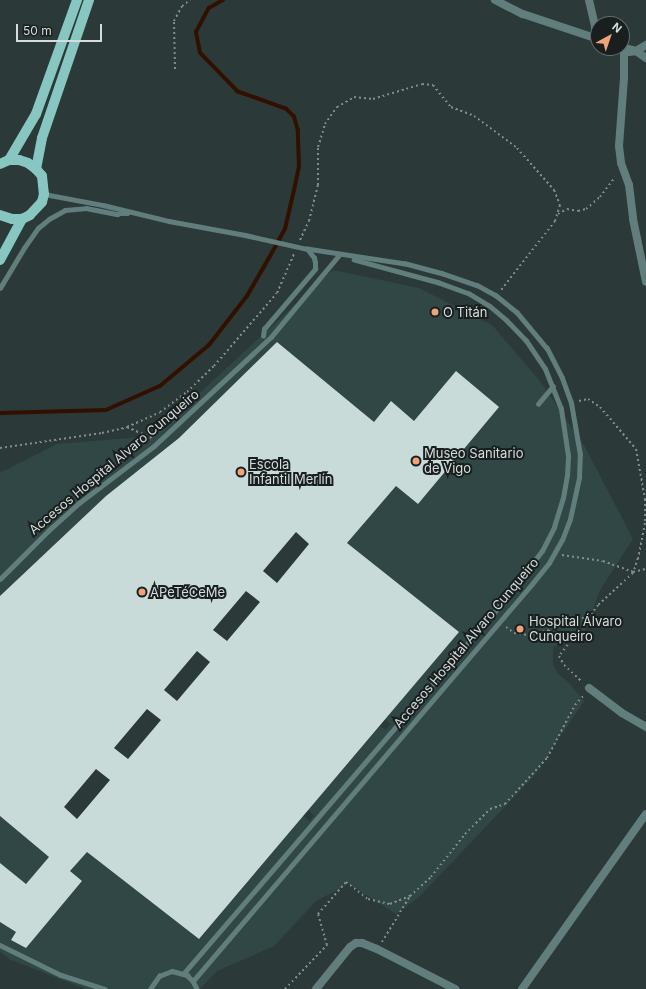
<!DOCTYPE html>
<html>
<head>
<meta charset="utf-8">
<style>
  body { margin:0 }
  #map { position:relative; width:646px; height:989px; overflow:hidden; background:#2b3a38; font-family:Inter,sans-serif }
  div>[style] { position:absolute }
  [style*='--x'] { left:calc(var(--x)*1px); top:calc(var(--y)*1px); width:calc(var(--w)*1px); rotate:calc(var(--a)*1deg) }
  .built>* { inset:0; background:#314746 }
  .stream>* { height:3.5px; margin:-1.75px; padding:0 1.75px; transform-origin:1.75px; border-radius:1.75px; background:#311000 }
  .building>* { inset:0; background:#c9dbd9 }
  .path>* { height:2px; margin-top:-1px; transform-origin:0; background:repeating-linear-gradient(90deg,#818d8c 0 2px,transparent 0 5px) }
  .service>* { height:4.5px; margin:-2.25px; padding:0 2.25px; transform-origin:2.25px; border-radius:2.25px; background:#617e7c }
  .minor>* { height:8px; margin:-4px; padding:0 4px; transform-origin:4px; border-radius:4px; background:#617e7c }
  .primary>* { height:10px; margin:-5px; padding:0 5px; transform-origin:5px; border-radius:5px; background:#87c6c1 }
  .service-bridge>* { height:4.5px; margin:-2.25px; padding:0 2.25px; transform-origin:2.25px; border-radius:2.25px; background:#617e7c }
  .dots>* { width:11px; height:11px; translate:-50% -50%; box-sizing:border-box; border:2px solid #191f1f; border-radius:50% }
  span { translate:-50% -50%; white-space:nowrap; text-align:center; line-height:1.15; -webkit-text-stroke:4px #191f1f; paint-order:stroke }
  .poi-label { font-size:13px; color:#d4dddc }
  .left { translate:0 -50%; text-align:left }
  .street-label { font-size:13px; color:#d4dddc }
  .north { position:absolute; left:590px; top:16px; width:40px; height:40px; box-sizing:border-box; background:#191f1f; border:1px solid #646b6b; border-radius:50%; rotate:40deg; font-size:11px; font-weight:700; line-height:16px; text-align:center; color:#d4dddc }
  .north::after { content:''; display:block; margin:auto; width:14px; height:18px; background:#efa378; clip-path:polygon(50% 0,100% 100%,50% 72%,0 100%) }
  .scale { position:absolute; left:16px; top:24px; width:86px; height:18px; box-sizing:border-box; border:2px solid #d4dddc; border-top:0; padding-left:5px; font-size:12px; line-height:14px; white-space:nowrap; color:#d4dddc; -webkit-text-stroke:3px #191f1f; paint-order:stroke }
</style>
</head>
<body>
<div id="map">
  <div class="built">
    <i style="clip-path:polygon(333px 270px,419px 288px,492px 325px,540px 381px,585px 447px,633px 539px,600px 590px,584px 634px,553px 647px,553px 664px,558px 674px,570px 684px,584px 701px,533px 777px,419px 897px,396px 914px,349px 884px,316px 901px,274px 946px,217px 971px,200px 989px,86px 989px,11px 960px,0 952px,0 922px,16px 932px,26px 947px,82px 882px,70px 871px,96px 840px,95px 858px,199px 939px,224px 909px,192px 867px,232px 901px,258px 869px,213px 831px,265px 860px,303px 816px,310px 821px,314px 815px,308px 810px,380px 726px,386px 730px,390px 724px,385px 719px,458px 632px,344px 547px,396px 486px,418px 504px,414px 421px,391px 401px,374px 422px,277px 342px,179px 438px,106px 496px,0 596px,0 473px,57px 444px,153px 436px)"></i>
    <i style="clip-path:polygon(0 816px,49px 857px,26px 884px,0 863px)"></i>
  </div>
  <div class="stream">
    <i style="--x:0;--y:413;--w:106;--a:-1.6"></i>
    <i style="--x:106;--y:410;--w:59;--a:-24"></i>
    <i style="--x:160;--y:386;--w:64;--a:-39.9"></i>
    <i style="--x:209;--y:345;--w:62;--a:-52.2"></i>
    <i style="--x:247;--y:296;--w:44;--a:-59.9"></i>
    <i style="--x:269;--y:258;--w:33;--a:-61"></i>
    <i style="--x:285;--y:229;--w:40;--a:-77"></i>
    <i style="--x:294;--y:190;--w:24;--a:-78"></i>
    <i style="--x:299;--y:167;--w:36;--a:-92"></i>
    <i style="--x:298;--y:131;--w:15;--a:-106"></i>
    <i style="--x:294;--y:117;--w:11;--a:-135"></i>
    <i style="--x:286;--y:109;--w:51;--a:-160.5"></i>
    <i style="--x:238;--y:92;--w:54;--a:-134.3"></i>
    <i style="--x:200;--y:53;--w:21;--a:-101"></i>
    <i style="--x:196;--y:32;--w:27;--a:-62"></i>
    <i style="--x:209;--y:8;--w:16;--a:-30"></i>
  </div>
  <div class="building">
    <i style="clip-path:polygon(evenodd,277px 342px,374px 422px,391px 401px,414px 421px,456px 371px,499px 407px,418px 504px,396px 486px,347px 543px,459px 632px,199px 939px,87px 852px,70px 871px,82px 881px,26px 948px,11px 940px,16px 932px,0 922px,0 863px,26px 884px,49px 857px,0 816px,0 596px,106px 496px,179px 438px,277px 342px,296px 532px,309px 544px,277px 583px,263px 571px,296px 532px,277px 342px,246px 591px,260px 602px,227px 641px,213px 630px,246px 591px,277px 342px,197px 651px,210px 662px,177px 701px,164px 690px,197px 651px,277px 342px,147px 709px,161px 720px,128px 759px,114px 748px,147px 709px,277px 342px,96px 769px,110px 780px,77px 819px,64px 807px,96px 769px)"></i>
  </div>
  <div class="path">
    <i style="--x:175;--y:69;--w:48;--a:-91.2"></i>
    <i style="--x:174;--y:21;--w:17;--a:-62"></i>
    <i style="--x:182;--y:6;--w:10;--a:-37"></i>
    <i style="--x:558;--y:214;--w:10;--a:-29"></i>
    <i style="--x:567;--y:209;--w:11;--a:10"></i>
    <i style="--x:578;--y:211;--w:8;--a:-14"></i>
    <i style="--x:586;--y:209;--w:18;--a:-41"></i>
    <i style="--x:600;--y:197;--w:25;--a:-53"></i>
    <i style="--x:300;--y:240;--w:21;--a:-65"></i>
    <i style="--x:309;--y:221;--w:37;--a:-76"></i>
    <i style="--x:318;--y:185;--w:38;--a:-90"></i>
    <i style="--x:318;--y:147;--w:24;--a:-73"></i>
    <i style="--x:325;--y:124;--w:21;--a:-55"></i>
    <i style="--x:337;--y:107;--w:20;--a:-30"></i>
    <i style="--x:354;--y:97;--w:19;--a:6"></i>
    <i style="--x:373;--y:99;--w:51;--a:-17"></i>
    <i style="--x:422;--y:84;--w:11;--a:5"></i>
    <i style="--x:433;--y:85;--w:28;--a:51"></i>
    <i style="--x:451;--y:107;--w:25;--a:21"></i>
    <i style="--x:474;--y:116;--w:54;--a:36.7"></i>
    <i style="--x:517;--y:148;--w:56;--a:48.6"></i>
    <i style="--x:554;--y:190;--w:16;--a:68"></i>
    <i style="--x:560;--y:205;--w:17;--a:107"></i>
    <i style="--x:555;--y:221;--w:88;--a:128"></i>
    <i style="--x:579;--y:401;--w:9;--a:-13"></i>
    <i style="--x:588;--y:399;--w:14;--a:34"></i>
    <i style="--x:600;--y:407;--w:55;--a:49.4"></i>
    <i style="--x:636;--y:449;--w:51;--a:79.8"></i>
    <i style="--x:645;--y:499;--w:24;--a:90"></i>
    <i style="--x:645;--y:523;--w:36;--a:101"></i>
    <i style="--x:638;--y:558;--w:16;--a:108"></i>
    <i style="--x:633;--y:573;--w:47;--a:137.6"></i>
    <i style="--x:598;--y:605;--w:64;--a:127.4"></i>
    <i style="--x:559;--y:656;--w:10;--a:61"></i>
    <i style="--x:564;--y:665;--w:25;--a:43"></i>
    <i style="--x:127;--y:427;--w:36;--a:-24"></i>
    <i style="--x:160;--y:412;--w:34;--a:-37"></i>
    <i style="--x:187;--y:392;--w:37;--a:-44"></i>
    <i style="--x:214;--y:366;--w:96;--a:-49.2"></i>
    <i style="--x:277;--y:293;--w:43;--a:-66.4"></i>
    <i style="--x:0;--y:448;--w:103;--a:-8.4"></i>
    <i style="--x:102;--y:433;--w:26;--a:-13"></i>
    <i style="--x:127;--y:427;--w:27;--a:24"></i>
    <i style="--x:562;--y:555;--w:41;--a:8.3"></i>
    <i style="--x:603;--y:561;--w:32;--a:20"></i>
    <i style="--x:633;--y:572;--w:13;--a:-13"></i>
    <i style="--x:506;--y:627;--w:10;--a:37"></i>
    <i style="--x:514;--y:633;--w:14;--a:8"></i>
    <i style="--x:528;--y:635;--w:27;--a:-13"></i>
    <i style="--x:554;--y:629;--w:36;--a:-21"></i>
    <i style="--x:382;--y:942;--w:54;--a:-58.7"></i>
    <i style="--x:285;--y:989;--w:61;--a:-46.3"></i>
    <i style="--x:327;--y:945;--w:32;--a:-106"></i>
    <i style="--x:318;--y:914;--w:43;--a:-48.8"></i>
    <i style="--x:346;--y:882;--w:28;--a:38"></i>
    <i style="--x:368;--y:899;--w:23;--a:13"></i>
    <i style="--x:390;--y:904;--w:22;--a:-22"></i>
    <i style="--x:410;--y:896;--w:28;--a:-42"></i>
    <i style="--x:431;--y:877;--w:55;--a:-51.7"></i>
    <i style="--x:465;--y:834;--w:35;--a:-45"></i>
    <i style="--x:490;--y:809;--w:16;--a:-18"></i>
    <i style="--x:505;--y:804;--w:62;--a:-47.6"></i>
    <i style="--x:547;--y:758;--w:60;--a:-62.2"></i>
    <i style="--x:575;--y:705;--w:13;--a:-48"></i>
  </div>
  <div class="service">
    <i style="--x:44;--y:194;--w:60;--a:10.6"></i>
    <i style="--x:103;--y:205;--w:68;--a:13.6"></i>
    <i style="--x:169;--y:221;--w:77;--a:10.4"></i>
    <i style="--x:0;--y:288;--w:47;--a:-59"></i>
    <i style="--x:24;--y:248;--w:24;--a:-55"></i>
    <i style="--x:38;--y:228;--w:14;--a:-39"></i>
    <i style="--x:49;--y:219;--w:18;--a:-29"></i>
    <i style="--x:65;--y:210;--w:21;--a:-5"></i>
    <i style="--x:86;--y:208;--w:32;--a:11"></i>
    <i style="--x:117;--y:214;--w:11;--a:0"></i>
    <i style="--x:263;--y:336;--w:7;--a:-82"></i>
    <i style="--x:264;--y:329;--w:79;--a:-49.6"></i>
    <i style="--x:315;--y:269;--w:6;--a:-90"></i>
    <i style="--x:315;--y:263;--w:5;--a:-101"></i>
    <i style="--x:314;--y:258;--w:11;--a:-128"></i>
    <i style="--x:538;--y:404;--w:23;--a:-50"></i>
    <i style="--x:0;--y:579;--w:68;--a:-45"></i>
    <i style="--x:48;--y:531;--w:42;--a:-42.1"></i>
    <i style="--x:79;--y:503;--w:94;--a:-37.2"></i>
    <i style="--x:154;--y:446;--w:160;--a:-43"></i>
    <i style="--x:271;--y:337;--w:107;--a:-50.3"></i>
    <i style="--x:0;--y:945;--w:68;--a:26.2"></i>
    <i style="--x:61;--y:975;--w:46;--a:17.7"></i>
    <i style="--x:184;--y:973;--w:472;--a:-49.3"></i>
    <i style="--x:492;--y:615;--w:50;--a:-51.5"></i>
    <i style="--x:523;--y:576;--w:31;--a:-53"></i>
    <i style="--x:542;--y:551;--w:27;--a:-63"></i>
    <i style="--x:554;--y:527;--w:30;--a:-73"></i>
    <i style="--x:563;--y:498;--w:22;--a:-80"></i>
    <i style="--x:567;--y:476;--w:20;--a:-87"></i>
    <i style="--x:568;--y:456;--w:48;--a:-98.5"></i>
    <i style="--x:561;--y:409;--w:43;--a:-111.8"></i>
    <i style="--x:545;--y:369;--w:34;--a:-124"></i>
    <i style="--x:526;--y:341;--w:28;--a:-134"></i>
    <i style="--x:507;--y:321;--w:23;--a:-140"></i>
    <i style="--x:489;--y:306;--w:23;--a:-149"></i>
    <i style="--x:469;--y:294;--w:32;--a:-160"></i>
    <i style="--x:439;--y:283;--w:88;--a:-164.9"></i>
    <i style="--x:193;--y:981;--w:522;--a:-49.51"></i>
    <i style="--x:532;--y:584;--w:27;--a:-51"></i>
    <i style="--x:549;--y:563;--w:26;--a:-61"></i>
    <i style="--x:562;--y:540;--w:22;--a:-69"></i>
    <i style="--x:570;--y:519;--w:42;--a:-77.6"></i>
    <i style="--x:579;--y:478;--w:23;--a:-88"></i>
    <i style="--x:580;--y:455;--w:53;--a:-99.8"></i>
    <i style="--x:571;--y:403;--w:27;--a:-110"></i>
    <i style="--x:562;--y:378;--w:33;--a:-117"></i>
    <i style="--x:547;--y:349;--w:47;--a:-129.8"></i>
    <i style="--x:517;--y:313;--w:27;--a:-141"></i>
    <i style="--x:496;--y:296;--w:21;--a:-151"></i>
    <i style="--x:478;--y:286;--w:37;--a:-161"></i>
    <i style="--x:443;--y:274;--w:39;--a:-165"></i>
    <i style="--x:405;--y:264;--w:99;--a:-171.3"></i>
    <i style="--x:150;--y:989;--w:16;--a:-55"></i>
    <i style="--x:159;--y:976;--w:14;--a:-21"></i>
    <i style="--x:172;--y:971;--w:16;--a:15"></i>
    <i style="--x:187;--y:975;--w:8;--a:45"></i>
    <i style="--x:193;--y:981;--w:9;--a:63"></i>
  </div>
  <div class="minor">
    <i style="--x:495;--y:0;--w:31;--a:27"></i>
    <i style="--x:523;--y:14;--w:79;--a:18.4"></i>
    <i style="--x:589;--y:0;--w:26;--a:77"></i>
    <i style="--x:595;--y:25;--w:13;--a:90"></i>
    <i style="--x:646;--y:45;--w:12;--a:149"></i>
    <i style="--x:636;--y:51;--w:12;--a:171"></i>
    <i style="--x:624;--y:53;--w:25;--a:90"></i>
    <i style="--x:624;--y:78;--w:68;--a:94.2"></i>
    <i style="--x:619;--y:146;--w:17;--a:83"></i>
    <i style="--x:621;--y:163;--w:23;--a:70"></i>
    <i style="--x:629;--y:185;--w:34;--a:83"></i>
    <i style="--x:633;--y:219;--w:64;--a:78.3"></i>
    <i style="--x:622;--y:47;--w:15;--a:16"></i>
    <i style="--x:636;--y:51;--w:12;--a:35"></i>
    <i style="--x:589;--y:688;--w:41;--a:37.1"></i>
    <i style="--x:622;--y:713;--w:28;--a:30"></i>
    <i style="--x:316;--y:989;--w:54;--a:-51"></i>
    <i style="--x:350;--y:947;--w:7;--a:-34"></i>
    <i style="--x:356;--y:943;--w:6;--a:0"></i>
    <i style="--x:362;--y:943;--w:16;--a:22"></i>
    <i style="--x:377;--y:949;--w:88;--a:27.1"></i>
    <i style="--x:522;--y:989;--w:214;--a:-54.7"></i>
  </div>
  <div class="primary">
    <i style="--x:9;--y:160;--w:53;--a:-59.6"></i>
    <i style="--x:36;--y:114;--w:121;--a:-70.2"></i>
    <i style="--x:0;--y:164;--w:10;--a:-24"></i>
    <i style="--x:9;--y:160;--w:10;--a:0"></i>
    <i style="--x:19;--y:160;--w:9;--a:18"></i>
    <i style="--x:28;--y:163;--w:10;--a:37"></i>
    <i style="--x:36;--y:169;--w:9;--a:49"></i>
    <i style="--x:42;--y:176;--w:18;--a:84"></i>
    <i style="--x:44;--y:194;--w:8;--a:104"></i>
    <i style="--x:42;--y:202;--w:18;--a:133"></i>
    <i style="--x:30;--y:215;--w:9;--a:153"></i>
    <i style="--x:22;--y:219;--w:10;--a:180"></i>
    <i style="--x:12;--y:219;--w:13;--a:-162"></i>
    <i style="--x:36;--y:169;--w:32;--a:-79"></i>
    <i style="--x:42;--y:138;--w:146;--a:-71.2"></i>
    <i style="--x:0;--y:260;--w:47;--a:-61.8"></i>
  </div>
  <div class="service-bridge">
    <i style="--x:245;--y:235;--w:64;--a:12.7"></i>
  </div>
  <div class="dots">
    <i style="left:435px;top:312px;background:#efa378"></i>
    <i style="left:416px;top:461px;background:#efa378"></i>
    <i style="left:241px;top:472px;background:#efa378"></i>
    <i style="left:142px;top:592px;background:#efa378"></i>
    <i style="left:520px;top:629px;background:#efa378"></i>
  </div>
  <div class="poi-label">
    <span class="left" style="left:443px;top:312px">O Titán</span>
    <span class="left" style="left:424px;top:461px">Museo Sanitario<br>de Vigo</span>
    <span class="left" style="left:249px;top:472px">Escola<br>Infantil Merlín</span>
    <span class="left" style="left:150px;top:592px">APeTéCeMe</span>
    <span class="left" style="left:529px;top:629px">Hospital Álvaro<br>Cunqueiro</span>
  </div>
  <div class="street-label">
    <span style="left:114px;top:462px;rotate:-40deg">Accesos Hospital Alvaro Cunqueiro</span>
    <span style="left:466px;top:643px;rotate:-50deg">Accesos Hospital Alvaro Cunqueiro</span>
  </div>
  <div class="north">N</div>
  <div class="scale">50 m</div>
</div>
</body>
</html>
